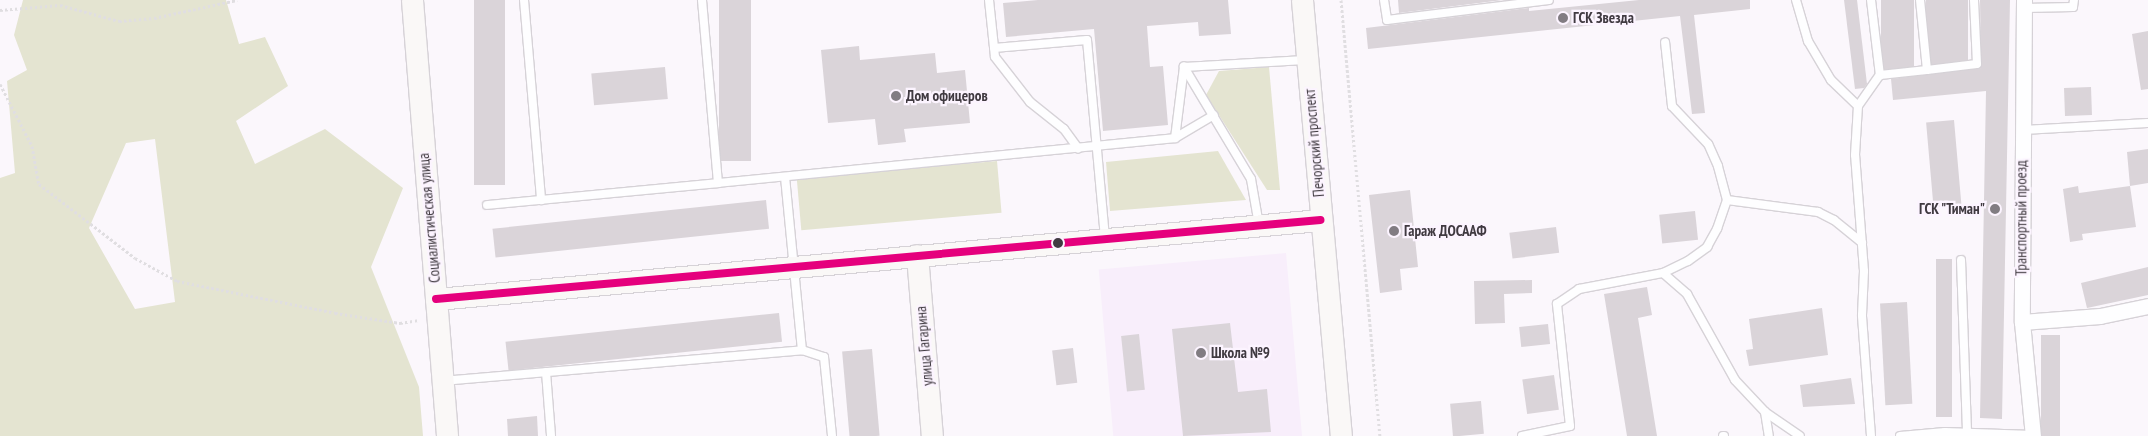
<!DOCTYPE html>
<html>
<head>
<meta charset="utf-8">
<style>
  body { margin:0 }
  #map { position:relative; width:2148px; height:436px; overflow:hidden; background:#fbf7fc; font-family:"PT Sans Narrow",sans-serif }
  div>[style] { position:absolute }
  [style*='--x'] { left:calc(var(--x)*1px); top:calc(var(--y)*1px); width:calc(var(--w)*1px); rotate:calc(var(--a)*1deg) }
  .education>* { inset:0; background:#f8eefb; transform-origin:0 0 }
  .green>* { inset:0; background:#e4e4d1; transform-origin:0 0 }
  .building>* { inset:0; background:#dad4d9; transform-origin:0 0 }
  .path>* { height:3px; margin-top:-1.5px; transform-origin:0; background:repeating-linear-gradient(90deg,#e0dee1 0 2.5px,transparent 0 5px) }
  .roads { filter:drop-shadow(1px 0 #d6d2d7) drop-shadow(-1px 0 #d6d2d7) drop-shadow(0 1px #d6d2d7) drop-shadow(0 -1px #d6d2d7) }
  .lane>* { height:8px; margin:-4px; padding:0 4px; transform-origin:4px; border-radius:4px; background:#fefeff }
  .street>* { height:15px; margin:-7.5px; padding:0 7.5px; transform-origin:7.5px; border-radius:7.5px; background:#fefeff }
  .secondary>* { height:21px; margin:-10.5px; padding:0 10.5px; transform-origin:10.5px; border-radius:10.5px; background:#faf8f7 }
  .bus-1>* { height:8px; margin:-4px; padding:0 4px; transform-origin:4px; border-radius:4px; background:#e5007d }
  .dots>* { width:14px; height:14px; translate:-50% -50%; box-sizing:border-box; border:2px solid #fcf4ff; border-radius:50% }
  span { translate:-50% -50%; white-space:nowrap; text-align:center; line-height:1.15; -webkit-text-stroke:4.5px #fcf4ff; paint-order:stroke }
  .poi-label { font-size:15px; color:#403a41; font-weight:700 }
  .left { translate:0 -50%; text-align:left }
  .right { translate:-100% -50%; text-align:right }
  .street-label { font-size:15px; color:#403a41 }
</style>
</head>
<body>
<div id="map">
  <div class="education">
    <i style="left:1286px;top:253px;width:184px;height:188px;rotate:85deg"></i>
  </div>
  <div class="green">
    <i style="clip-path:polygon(evenodd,23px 0,226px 0,239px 44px,265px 37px,288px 86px,236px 121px,255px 164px,325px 129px,403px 188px,371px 267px,419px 387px,423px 436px,0 436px,0 178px,15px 173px,7px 81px,27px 70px,14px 35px,23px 0,155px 139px,175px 302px,135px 309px,89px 228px,126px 143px,155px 139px)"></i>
    <i style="clip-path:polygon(1269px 67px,1280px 190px,1267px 190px,1206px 95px,1219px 71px)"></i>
    <i style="clip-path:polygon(1218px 151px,1246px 200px,1110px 211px,1106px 162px)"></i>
    <i style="left:997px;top:161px;width:52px;height:201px;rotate:85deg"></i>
  </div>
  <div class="building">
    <i style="left:474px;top:0;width:31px;height:185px"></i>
    <i style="left:719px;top:0;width:32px;height:161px"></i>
    <i style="clip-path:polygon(1038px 0,1228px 0,1231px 34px,1199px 36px,1198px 22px,1147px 26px,1150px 67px,1163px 66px,1168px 125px,1103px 131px,1094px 29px,1006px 37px,1003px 3px)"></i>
    <i style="clip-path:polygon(1398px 0,1503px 0,1399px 13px)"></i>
    <i style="clip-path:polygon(1639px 0,1750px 0,1750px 9px,1694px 15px,1705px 113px,1692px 114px,1680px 16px,1368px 49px,1366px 28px,1529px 8px,1529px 11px)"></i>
    <i style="clip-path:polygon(1844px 0,1857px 0,1867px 84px,1864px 88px,1855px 89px)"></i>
    <i style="left:1881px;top:0;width:33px;height:69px"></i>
    <i style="left:1926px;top:0;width:42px;height:64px"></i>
    <i style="clip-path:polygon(1980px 0,2010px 0,2002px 419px,1980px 418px,1986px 91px,1893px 100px,1891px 79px,1981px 68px)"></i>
    <i style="clip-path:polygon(2148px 31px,2148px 89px,2141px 90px,2132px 34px)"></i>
    <i style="clip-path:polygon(859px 46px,860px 60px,935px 53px,937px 73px,965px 70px,970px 123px,904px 129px,906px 142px,878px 145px,875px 119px,828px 123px,821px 50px)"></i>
    <i style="left:665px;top:67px;width:32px;height:74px;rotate:85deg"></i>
    <i style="left:2091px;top:87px;width:28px;height:27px;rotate:88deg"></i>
    <i style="left:1954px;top:120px;width:85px;height:28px;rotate:85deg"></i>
    <i style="clip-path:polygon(2148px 149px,2148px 183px,2130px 186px,2127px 152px)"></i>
    <i style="clip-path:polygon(2078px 186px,2079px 193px,2130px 186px,2136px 227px,2082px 234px,2083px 240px,2070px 242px,2063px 189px)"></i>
    <i style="clip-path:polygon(1410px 190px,1418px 267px,1400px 269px,1402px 290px,1380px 293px,1369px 195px)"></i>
    <i style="left:766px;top:200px;width:29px;height:275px;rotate:84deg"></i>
    <i style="left:1695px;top:211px;width:29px;height:36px;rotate:84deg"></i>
    <i style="left:1556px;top:227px;width:26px;height:47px;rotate:83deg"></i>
    <i style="left:1936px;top:259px;width:16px;height:158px"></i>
    <i style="clip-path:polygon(2148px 267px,2148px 295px,2087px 308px,2081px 283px)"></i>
    <i style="clip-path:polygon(1532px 280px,1532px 293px,1504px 294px,1505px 323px,1475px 324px,1474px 281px)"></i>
    <i style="clip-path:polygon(1647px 287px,1652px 315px,1638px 318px,1657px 436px,1627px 436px,1604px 294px)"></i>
    <i style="left:1907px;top:302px;width:102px;height:27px;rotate:87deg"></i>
    <i style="clip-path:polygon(1822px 308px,1828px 355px,1749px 366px,1746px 350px,1753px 349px,1749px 319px)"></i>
    <i style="left:779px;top:313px;width:29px;height:275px;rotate:84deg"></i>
    <i style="clip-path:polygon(1230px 323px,1238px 392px,1267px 389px,1271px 432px,1183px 436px,1172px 329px)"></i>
    <i style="left:1548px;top:324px;width:20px;height:29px;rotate:84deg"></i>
    <i style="left:1139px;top:334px;width:56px;height:18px;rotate:84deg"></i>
    <i style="left:2041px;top:335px;width:19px;height:101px"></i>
    <i style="left:1073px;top:348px;width:35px;height:21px;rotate:83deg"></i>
    <i style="left:872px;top:349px;width:87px;height:30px;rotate:85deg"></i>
    <i style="left:1554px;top:375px;width:35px;height:32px;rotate:82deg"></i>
    <i style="clip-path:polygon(1851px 378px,1855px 404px,1803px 407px,1800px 385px)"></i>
    <i style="left:1481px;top:401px;width:33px;height:31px;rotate:85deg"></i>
    <i style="clip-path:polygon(537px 416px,538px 436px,508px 436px,507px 419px)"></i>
  </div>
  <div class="path">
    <i style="--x:1341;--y:0;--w:438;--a:84.9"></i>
    <i style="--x:0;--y:10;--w:60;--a:-4.8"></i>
    <i style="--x:60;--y:5;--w:61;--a:15.2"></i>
    <i style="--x:119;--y:21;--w:35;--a:-5"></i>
    <i style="--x:154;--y:18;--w:85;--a:-12.2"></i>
    <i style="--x:0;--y:84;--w:70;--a:62.7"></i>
    <i style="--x:32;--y:146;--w:39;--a:80"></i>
    <i style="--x:39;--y:184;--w:121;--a:37.6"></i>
    <i style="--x:135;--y:258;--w:48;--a:28.7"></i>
    <i style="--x:177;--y:281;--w:161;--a:11.4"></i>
    <i style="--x:335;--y:313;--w:66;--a:8.7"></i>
    <i style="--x:400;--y:323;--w:20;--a:-9"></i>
  </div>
  <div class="roads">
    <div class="lane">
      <i style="--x:524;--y:0;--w:201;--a:85.1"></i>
      <i style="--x:989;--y:0;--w:57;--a:84"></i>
      <i style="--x:995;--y:57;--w:57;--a:52.1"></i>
      <i style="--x:1030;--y:102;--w:43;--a:38.5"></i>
      <i style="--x:1064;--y:129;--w:24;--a:54"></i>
      <i style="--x:1384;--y:0;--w:20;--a:81"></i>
      <i style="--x:1387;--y:20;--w:163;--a:-7"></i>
      <i style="--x:1796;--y:0;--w:43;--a:73.7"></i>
      <i style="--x:1808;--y:41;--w:45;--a:59.5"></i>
      <i style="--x:1831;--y:80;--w:37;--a:44"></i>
      <i style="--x:1871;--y:0;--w:76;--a:83.2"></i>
      <i style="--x:2024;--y:8;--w:49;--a:-1.2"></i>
      <i style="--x:2073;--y:7;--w:7;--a:-82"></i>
      <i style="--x:994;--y:48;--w:93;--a:-4.9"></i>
      <i style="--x:1087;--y:40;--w:198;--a:84.8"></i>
      <i style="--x:1927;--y:70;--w:50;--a:-6.8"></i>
      <i style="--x:1977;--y:64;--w:64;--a:-92.7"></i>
      <i style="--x:2023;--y:130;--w:125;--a:-3.2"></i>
      <i style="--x:1175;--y:138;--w:72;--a:-82.8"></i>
      <i style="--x:785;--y:177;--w:174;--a:84.4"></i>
      <i style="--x:802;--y:350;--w:23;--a:18"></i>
      <i style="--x:824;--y:357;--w:79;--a:84.2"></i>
      <i style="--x:718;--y:183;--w:459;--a:-5.6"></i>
      <i style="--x:1175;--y:138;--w:45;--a:-30.5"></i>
      <i style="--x:1727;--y:200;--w:92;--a:7.5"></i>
      <i style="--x:1818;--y:212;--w:18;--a:27"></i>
      <i style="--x:1834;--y:220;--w:36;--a:39"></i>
      <i style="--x:487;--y:205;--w:232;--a:-5.4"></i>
      <i style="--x:718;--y:183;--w:184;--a:-95"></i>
      <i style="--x:1259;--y:225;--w:47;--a:-99.9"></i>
      <i style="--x:1251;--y:179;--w:131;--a:-120.9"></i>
      <i style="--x:1184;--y:67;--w:121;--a:-3.3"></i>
      <i style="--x:1961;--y:260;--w:172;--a:88"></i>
      <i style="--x:1663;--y:273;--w:32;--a:41"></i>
      <i style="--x:1687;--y:294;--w:98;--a:60.8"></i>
      <i style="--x:1735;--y:380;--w:44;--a:46.8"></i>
      <i style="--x:1765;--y:412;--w:24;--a:81"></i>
      <i style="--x:546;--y:372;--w:64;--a:85.5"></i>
      <i style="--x:443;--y:381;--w:360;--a:-4.9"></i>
      <i style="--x:1765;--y:412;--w:42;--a:34.4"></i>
      <i style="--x:1522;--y:436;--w:49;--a:-11.8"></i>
      <i style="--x:1570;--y:426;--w:123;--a:-96.1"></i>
      <i style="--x:1557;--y:304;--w:27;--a:-34"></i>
      <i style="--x:1579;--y:289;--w:86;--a:-10.8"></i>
      <i style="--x:1663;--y:273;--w:28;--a:-26"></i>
      <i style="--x:1688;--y:261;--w:24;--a:-36"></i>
      <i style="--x:1707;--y:247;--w:21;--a:-61"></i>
      <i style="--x:1717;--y:229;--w:31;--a:-71"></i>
      <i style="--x:1727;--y:200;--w:35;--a:-105"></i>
      <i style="--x:1718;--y:166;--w:24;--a:-114"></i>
      <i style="--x:1708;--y:144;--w:52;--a:-133.5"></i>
      <i style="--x:1672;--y:106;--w:64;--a:-96.2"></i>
      <i style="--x:1723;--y:436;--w:1;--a:0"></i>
      <i style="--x:1871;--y:436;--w:121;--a:-94.3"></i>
      <i style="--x:1862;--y:315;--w:44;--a:-87.4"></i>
      <i style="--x:1864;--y:271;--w:116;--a:-94.4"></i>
      <i style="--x:1855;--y:155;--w:49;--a:-86.5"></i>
      <i style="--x:1858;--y:106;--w:38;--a:-55"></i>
      <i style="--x:1880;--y:75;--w:47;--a:-6.1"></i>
      <i style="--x:1927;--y:70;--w:70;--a:-95.7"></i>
      <i style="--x:1900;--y:436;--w:45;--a:-5.1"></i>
      <i style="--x:1945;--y:432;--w:88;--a:2"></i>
    </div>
    <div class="street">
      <i style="--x:2024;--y:0;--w:322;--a:90.4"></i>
      <i style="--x:2022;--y:322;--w:115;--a:84.5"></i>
      <i style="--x:2022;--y:322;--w:78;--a:-4.4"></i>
      <i style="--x:2100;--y:316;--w:49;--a:-11.8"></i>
    </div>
    <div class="secondary">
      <i style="--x:412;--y:0;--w:437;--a:85.4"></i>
      <i style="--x:1302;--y:0;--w:438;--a:84.9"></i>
      <i style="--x:917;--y:255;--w:182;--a:85.3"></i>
      <i style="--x:436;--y:299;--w:888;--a:-5.11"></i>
    </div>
  </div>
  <div class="bus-1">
    <i style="--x:436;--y:299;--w:888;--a:-5.11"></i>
  </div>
  <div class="dots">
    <i style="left:1563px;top:18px;background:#817c82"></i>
    <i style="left:896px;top:96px;background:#817c82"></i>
    <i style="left:1995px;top:209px;background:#817c82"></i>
    <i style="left:1394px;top:231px;background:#817c82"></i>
    <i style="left:1058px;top:243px;background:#403a41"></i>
    <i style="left:1201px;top:353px;background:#817c82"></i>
  </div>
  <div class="poi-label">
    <span class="left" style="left:1573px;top:18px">ГСК Звезда</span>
    <span class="left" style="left:906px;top:96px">Дом офицеров</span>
    <span class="right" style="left:1985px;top:209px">ГСК "Тиман"</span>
    <span class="left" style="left:1404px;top:231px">Гараж ДОСААФ</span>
    <span class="left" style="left:1211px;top:353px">Школа №9</span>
  </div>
  <div class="street-label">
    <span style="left:1314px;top:143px;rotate:-95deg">Печорский проспект</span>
    <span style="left:429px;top:218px;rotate:-95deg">Социалистическая улица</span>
    <span style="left:2021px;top:218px;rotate:-90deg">Транспортный проезд</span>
    <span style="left:924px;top:346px;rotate:-95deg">улица Гагарина</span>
  </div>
</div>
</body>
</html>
